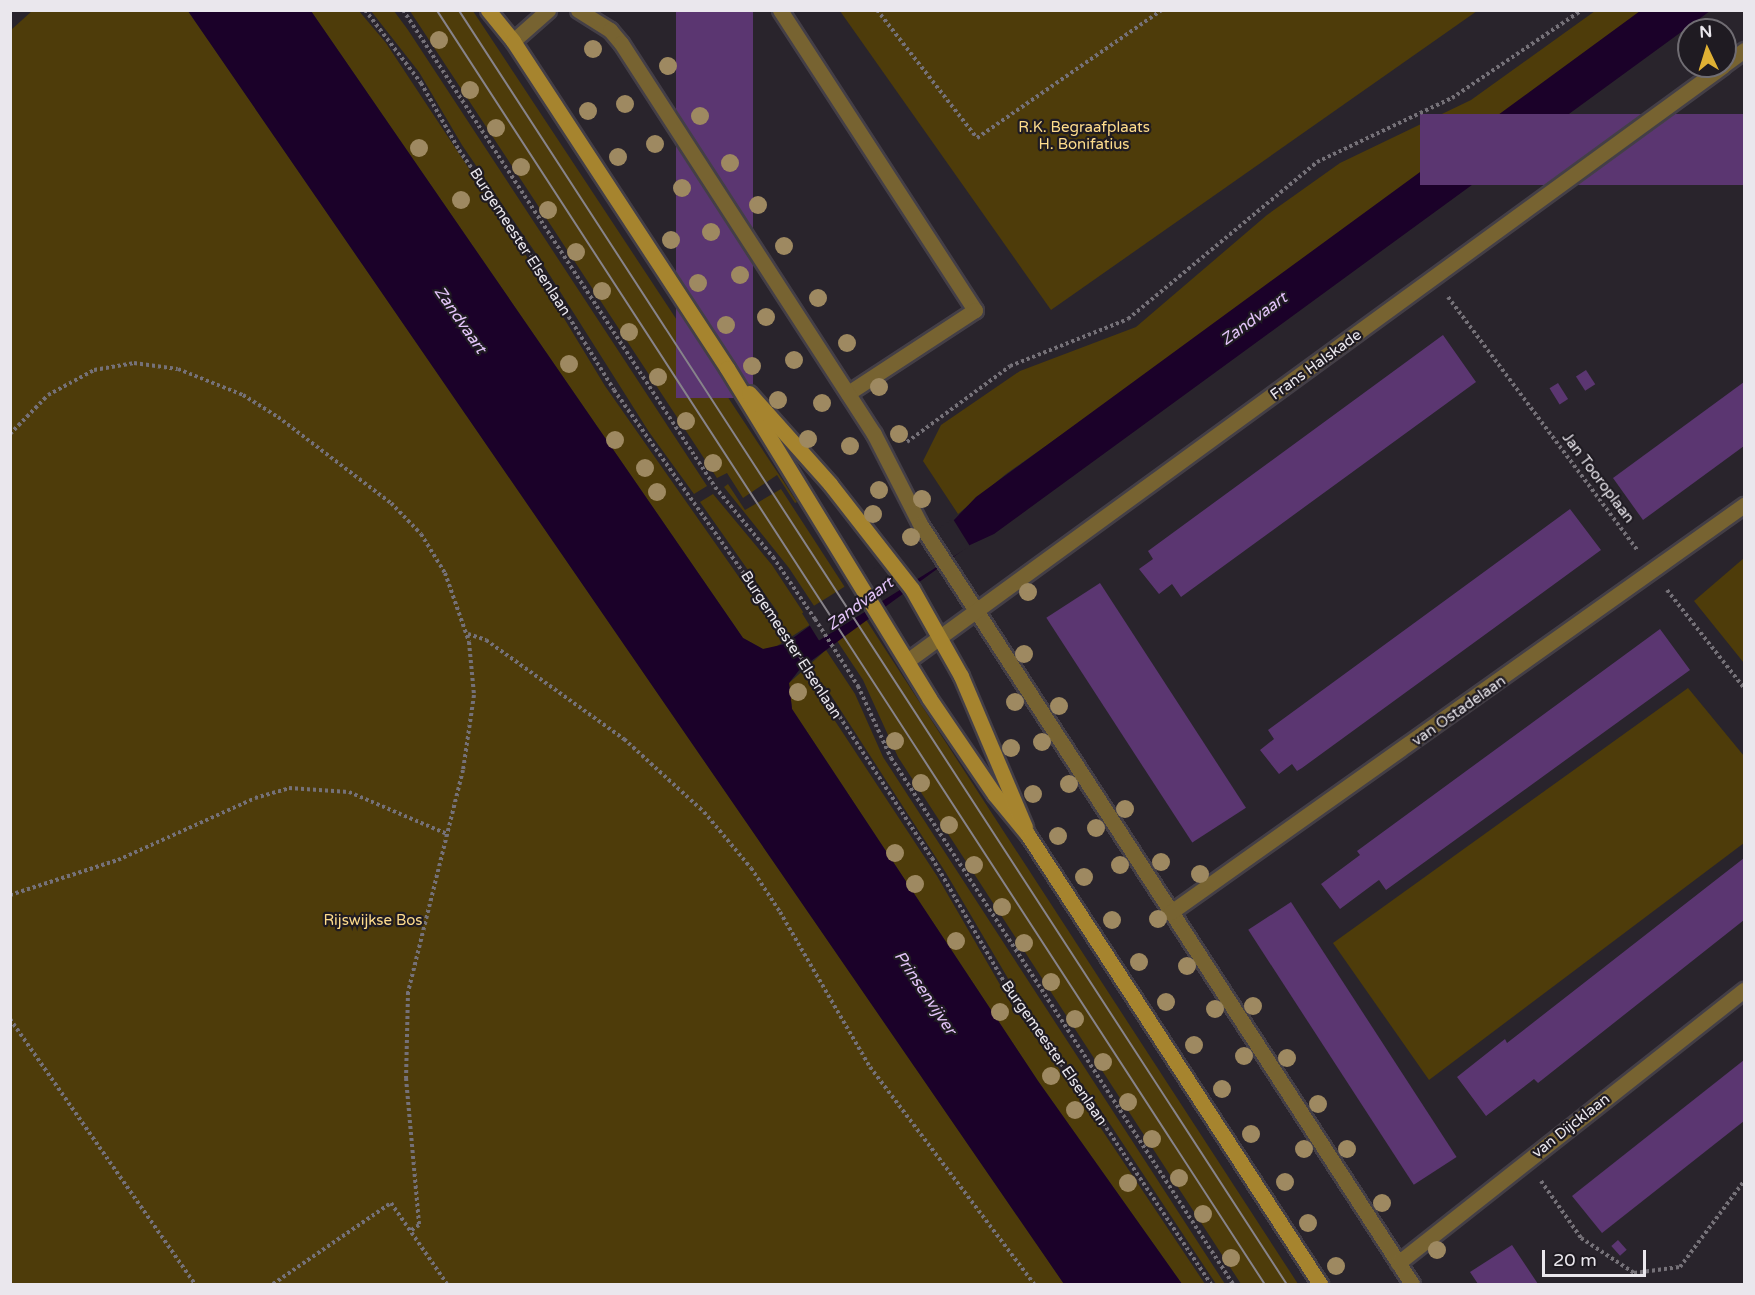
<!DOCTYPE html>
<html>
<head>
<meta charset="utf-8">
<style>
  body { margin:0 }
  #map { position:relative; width:1755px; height:1295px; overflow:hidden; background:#29242c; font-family:"Varela Round",sans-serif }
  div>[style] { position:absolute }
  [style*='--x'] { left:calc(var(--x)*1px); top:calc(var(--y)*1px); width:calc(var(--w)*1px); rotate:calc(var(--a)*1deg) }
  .green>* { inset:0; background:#4e3c0a }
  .water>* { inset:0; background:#1b0129 }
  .pier>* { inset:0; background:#29242c; transform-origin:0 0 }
  .building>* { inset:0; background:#5b3671; transform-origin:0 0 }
  .path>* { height:4px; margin-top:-2px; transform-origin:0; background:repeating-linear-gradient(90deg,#757178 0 3px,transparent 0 6px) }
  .roads { filter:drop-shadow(2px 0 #443f47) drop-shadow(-2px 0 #443f47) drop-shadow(0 2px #443f47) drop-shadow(0 -2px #443f47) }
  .lane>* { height:15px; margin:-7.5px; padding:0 7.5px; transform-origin:7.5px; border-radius:7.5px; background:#776331 }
  .street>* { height:15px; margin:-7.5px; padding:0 7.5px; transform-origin:7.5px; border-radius:7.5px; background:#776331 }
  .secondary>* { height:15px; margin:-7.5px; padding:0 7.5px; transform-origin:7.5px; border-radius:7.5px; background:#a6842e }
  .tram>* { height:1.5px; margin:-0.75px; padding:0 0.75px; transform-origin:0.75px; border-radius:0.75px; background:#87838a }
  .trees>* { width:18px; height:18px; margin:-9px; border-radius:50%; background:#9e8961 }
  span { translate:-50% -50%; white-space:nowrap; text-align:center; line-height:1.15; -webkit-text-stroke:4.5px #1f1b22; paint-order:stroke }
  .park-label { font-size:15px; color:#fedc8c }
  .street-label { font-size:15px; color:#eae7ed }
  .water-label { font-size:16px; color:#e4c5fa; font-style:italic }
  .frame { position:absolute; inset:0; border:12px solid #eae7ed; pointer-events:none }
  .north { position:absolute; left:1677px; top:18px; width:60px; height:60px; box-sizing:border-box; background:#1f1b22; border:2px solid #706d73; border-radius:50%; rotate:356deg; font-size:16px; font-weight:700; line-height:24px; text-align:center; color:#eae7ed }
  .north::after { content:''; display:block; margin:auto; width:21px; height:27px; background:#dfb034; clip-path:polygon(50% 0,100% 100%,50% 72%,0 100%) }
  .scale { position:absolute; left:1542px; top:1250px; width:104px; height:27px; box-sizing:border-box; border:3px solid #eae7ed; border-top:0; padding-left:8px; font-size:18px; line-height:21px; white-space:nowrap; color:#eae7ed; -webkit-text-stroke:4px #1f1b22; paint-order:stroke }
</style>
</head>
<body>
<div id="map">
  <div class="green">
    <i style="clip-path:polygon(32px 11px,188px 11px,1064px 1284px,11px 1284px,11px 30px)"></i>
    <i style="clip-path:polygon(311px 11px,359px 11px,386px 43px,522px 249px,605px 386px,769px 620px,779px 614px,700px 502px,713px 494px,772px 565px,811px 624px,774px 648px,763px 649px,743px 638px)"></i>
    <i style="clip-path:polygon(371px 11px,394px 11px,408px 30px,707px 486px,694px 494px,649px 432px,537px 255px,462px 145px,419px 72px)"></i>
    <i style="clip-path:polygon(410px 11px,473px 11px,797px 502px,795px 503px,777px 475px,743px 498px,727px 473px,717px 478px)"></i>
    <i style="clip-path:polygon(840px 11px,1477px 11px,1051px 310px)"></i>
    <i style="clip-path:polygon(1595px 11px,1643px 11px,1272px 286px,1006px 474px,958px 514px,923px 461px,941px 425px,1020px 371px,1136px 327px,1267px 215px,1340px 163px,1471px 100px)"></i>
    <i style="clip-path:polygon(728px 484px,745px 510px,781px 489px,1298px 1284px,1241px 1284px,898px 757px,863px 680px,789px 568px,724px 487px)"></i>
    <i style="clip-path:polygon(1744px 558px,1744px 663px,1694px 601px)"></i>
    <i style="clip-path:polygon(826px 650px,855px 694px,883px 757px,1225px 1284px,1216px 1284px,1098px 1106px,1026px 1009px,946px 873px,825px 686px,816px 692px,937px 876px,1013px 1007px,1080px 1097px,1205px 1284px,1182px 1284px,1038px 1081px,792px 709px,789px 683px)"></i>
    <i style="clip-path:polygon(1688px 688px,1744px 756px,1744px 843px,1429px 1080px,1333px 943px)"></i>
  </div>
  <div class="water">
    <i style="clip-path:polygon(188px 11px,311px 11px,743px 638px,763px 649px,785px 644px,954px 520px,976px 497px,1640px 11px,1710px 11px,994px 534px,970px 545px,800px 669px,789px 683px,792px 709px,1038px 1081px,1182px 1284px,1064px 1284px)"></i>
  </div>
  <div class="pier">
    <i style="left:953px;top:519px;width:32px;height:178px;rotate:58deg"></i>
  </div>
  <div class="building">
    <i style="left:676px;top:10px;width:77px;height:388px"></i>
    <i style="left:1744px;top:114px;width:71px;height:324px;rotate:90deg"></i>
    <i style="clip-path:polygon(1443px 335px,1476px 382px,1181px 597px,1172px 584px,1159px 594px,1139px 569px,1153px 559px,1148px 551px)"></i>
    <i style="left:1586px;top:370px;width:17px;height:12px;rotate:57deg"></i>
    <i style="clip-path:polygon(1744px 382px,1744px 446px,1643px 520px,1613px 478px)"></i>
    <i style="left:1558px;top:383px;width:19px;height:10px;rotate:58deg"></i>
    <i style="clip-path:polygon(1570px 509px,1601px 550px,1302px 768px,1297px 771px,1292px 764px,1279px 774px,1260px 750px,1274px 739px,1268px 730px)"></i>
    <i style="left:1100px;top:583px;width:268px;height:64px;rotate:57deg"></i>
    <i style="clip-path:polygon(1660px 629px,1690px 670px,1386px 890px,1379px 880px,1340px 909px,1321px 884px,1360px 855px,1357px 851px)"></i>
    <i style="clip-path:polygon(1744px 858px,1744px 920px,1538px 1083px,1534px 1079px,1486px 1116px,1457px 1077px,1505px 1039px,1507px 1043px)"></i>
    <i style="left:1291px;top:902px;width:304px;height:51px;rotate:57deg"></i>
    <i style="clip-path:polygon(1744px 1060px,1744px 1121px,1602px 1233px,1572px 1196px)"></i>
    <i style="left:1618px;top:1240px;width:13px;height:9px;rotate:48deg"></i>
    <i style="clip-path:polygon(1512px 1245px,1538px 1284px,1478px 1284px,1470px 1272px)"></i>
  </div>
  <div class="path">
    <i style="--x:365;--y:10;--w:92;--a:52.5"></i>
    <i style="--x:421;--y:83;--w:77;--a:60.4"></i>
    <i style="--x:459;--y:150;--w:103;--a:55.2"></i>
    <i style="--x:518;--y:235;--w:182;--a:58.2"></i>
    <i style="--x:614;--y:390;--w:277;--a:54.7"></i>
    <i style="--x:774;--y:616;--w:289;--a:56.9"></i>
    <i style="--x:932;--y:858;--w:177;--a:59.8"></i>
    <i style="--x:1021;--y:1011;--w:103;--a:52.9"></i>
    <i style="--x:1083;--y:1093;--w:230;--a:56.2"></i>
    <i style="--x:403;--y:10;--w:570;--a:56.81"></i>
    <i style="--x:715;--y:487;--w:91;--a:50.4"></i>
    <i style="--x:773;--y:557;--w:75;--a:55.9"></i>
    <i style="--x:815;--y:619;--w:80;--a:57.3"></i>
    <i style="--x:858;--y:686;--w:79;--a:65.4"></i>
    <i style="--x:891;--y:758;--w:627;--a:56.97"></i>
    <i style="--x:877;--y:10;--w:162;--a:52"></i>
    <i style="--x:977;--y:138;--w:225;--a:-34.7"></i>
    <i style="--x:1448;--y:297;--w:316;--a:53.2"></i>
    <i style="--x:10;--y:434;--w:54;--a:-45.7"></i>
    <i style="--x:48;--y:395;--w:52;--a:-28.5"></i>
    <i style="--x:94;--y:370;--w:41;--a:-9.9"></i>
    <i style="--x:134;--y:363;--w:44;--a:7.8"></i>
    <i style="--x:178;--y:369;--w:70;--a:21.8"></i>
    <i style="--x:243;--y:395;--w:41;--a:32.2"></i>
    <i style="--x:278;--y:417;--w:142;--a:37.3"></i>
    <i style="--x:391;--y:503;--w:43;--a:45.9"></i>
    <i style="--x:421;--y:534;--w:46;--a:58.4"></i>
    <i style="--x:445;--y:573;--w:73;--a:70.8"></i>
    <i style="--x:469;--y:642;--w:53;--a:84.6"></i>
    <i style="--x:474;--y:695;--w:76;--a:98.3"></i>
    <i style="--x:463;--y:770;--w:229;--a:103.9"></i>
    <i style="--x:408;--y:992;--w:86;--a:91.3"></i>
    <i style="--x:406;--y:1078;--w:148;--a:84.9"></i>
    <i style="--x:419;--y:1225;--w:11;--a:146"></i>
    <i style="--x:907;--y:442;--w:128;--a:-36.4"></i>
    <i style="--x:1010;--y:366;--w:127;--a:-21.7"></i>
    <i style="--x:1128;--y:319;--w:246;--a:-39.7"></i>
    <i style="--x:1317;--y:162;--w:149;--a:-25.4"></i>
    <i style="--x:1452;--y:98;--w:157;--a:-34.1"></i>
    <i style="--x:1667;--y:590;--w:125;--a:51.8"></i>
    <i style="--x:468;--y:634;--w:19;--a:18"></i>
    <i style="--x:486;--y:640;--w:170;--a:35.7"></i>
    <i style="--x:624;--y:739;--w:108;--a:42.4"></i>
    <i style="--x:704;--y:812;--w:73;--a:50"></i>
    <i style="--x:751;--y:868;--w:53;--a:56.6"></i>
    <i style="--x:780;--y:912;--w:179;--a:59.9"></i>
    <i style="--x:870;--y:1067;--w:272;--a:52.9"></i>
    <i style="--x:10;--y:895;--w:114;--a:-18"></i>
    <i style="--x:118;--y:860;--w:150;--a:-24.3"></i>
    <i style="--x:255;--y:798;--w:35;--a:-16"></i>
    <i style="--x:289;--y:788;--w:60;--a:3.8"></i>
    <i style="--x:349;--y:792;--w:107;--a:23.2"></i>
    <i style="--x:10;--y:1019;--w:323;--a:55.1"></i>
    <i style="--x:1541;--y:1181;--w:70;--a:54.9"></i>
    <i style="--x:1581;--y:1238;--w:64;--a:33.4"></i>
    <i style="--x:1634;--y:1273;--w:46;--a:-7.4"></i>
    <i style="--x:1680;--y:1267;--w:107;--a:-53.3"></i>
    <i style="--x:273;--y:1284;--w:143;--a:-34.5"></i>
    <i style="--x:391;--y:1203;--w:98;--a:55.3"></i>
  </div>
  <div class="roads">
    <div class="lane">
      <i style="--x:780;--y:10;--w:358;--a:57"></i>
      <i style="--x:975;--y:310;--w:152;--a:146.8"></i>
    </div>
    <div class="street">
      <i style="--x:578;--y:10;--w:38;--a:32"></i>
      <i style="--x:610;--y:30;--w:17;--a:50"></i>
      <i style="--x:621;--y:43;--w:466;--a:57.1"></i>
      <i style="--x:874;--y:434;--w:101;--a:62.9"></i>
      <i style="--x:920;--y:524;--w:905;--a:57.08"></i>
      <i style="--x:513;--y:41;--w:47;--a:-41.5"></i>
      <i style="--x:1725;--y:64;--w:24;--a:-36"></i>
      <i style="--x:907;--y:661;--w:1010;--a:-36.1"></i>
      <i style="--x:1171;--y:912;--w:703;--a:-35.39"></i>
      <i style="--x:1398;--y:1263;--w:441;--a:-38.3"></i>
    </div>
    <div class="secondary">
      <i style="--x:488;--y:10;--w:40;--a:51"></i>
      <i style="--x:513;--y:41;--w:391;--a:56.8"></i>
      <i style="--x:727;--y:368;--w:387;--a:58.5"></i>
      <i style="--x:929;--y:698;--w:117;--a:55.8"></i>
      <i style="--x:995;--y:795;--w:52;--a:50.5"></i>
      <i style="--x:1028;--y:835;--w:536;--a:56.96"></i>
      <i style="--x:749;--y:393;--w:122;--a:48.3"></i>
      <i style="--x:830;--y:484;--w:133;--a:52"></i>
      <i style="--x:912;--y:589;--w:100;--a:60.6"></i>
      <i style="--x:961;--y:676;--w:164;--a:67"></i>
    </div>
  </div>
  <div class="tram">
    <i style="--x:437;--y:10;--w:1519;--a:56.98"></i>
    <i style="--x:459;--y:10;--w:1519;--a:56.98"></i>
  </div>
  <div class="trees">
    <i style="left:439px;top:40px"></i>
    <i style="left:593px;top:49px"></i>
    <i style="left:668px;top:66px"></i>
    <i style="left:470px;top:90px"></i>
    <i style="left:625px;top:104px"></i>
    <i style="left:588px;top:111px"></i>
    <i style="left:700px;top:116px"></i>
    <i style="left:496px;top:128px"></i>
    <i style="left:655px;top:144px"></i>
    <i style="left:419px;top:148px"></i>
    <i style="left:618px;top:157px"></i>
    <i style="left:730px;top:163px"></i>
    <i style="left:521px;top:167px"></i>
    <i style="left:682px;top:188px"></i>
    <i style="left:461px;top:200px"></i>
    <i style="left:758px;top:205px"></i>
    <i style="left:548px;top:210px"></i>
    <i style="left:711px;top:232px"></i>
    <i style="left:671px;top:240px"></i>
    <i style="left:784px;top:246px"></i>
    <i style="left:576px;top:252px"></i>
    <i style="left:740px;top:275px"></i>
    <i style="left:698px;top:283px"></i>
    <i style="left:602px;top:291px"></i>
    <i style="left:818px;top:298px"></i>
    <i style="left:766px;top:317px"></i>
    <i style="left:726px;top:325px"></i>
    <i style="left:629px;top:332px"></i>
    <i style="left:847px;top:343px"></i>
    <i style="left:794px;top:360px"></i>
    <i style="left:569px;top:364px"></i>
    <i style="left:752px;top:366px"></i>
    <i style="left:658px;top:377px"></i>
    <i style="left:879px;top:387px"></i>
    <i style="left:778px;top:400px"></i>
    <i style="left:822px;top:403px"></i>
    <i style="left:686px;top:421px"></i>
    <i style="left:899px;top:434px"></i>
    <i style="left:808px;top:439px"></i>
    <i style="left:615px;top:440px"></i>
    <i style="left:850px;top:446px"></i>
    <i style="left:713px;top:463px"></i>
    <i style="left:645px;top:468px"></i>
    <i style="left:879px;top:490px"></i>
    <i style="left:657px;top:492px"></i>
    <i style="left:922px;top:499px"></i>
    <i style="left:873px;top:514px"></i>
    <i style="left:911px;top:537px"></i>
    <i style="left:1028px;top:592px"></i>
    <i style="left:1024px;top:654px"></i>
    <i style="left:798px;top:692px"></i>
    <i style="left:1015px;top:702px"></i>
    <i style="left:1059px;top:706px"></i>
    <i style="left:895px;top:741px"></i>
    <i style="left:1042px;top:742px"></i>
    <i style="left:1011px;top:748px"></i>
    <i style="left:921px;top:783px"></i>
    <i style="left:1069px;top:784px"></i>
    <i style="left:1033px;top:794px"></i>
    <i style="left:1125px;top:809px"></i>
    <i style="left:949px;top:825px"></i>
    <i style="left:1096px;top:828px"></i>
    <i style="left:1058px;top:836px"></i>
    <i style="left:895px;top:853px"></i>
    <i style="left:1161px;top:862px"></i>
    <i style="left:974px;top:865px"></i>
    <i style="left:1120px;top:865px"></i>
    <i style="left:1200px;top:874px"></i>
    <i style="left:1084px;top:877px"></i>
    <i style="left:915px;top:884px"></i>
    <i style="left:1002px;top:907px"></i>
    <i style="left:1158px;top:919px"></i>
    <i style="left:1112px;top:920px"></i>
    <i style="left:956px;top:941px"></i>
    <i style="left:1024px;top:943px"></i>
    <i style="left:1139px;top:962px"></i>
    <i style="left:1187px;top:966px"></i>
    <i style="left:1051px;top:982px"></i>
    <i style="left:1166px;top:1002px"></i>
    <i style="left:1253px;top:1006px"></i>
    <i style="left:1215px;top:1009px"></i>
    <i style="left:1000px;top:1012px"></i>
    <i style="left:1075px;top:1019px"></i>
    <i style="left:1194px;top:1045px"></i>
    <i style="left:1244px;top:1056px"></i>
    <i style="left:1287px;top:1058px"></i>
    <i style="left:1103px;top:1062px"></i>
    <i style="left:1051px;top:1076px"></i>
    <i style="left:1222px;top:1089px"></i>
    <i style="left:1128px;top:1102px"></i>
    <i style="left:1318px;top:1104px"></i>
    <i style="left:1075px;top:1110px"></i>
    <i style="left:1251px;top:1134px"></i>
    <i style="left:1152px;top:1139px"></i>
    <i style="left:1304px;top:1149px"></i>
    <i style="left:1347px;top:1149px"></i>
    <i style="left:1179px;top:1178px"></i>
    <i style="left:1285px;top:1182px"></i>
    <i style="left:1128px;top:1183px"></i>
    <i style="left:1382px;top:1203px"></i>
    <i style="left:1203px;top:1214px"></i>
    <i style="left:1308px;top:1223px"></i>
    <i style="left:1437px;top:1250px"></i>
    <i style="left:1231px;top:1258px"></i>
    <i style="left:1336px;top:1266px"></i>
  </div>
  <div class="park-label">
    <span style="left:1084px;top:136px">R.K. Begraafplaats<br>H. Bonifatius</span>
    <span style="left:373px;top:921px">Rijswijkse Bos</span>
  </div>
  <div class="street-label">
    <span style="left:520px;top:242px;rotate:57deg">Burgemeester Elsenlaan</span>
    <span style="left:1316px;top:365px;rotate:-36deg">Frans Halskade</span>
    <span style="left:1598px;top:478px;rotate:53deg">Jan Tooroplaan</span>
    <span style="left:791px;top:645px;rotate:57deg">Burgemeester Elsenlaan</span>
    <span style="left:1459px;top:711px;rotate:-35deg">van Ostadelaan</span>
    <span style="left:1054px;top:1053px;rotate:55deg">Burgemeester Elsenlaan</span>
    <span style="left:1571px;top:1126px;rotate:-38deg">van Dijcklaan</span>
  </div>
  <div class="water-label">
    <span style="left:1254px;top:319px;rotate:-36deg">Zandvaart</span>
    <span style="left:460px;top:320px;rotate:55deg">Zandvaart</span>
    <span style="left:860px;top:604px;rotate:-36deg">Zandvaart</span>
    <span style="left:925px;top:993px;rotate:56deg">Prinsenvijver</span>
  </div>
  <div class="frame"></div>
  <div class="north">N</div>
  <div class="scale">20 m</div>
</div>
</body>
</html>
